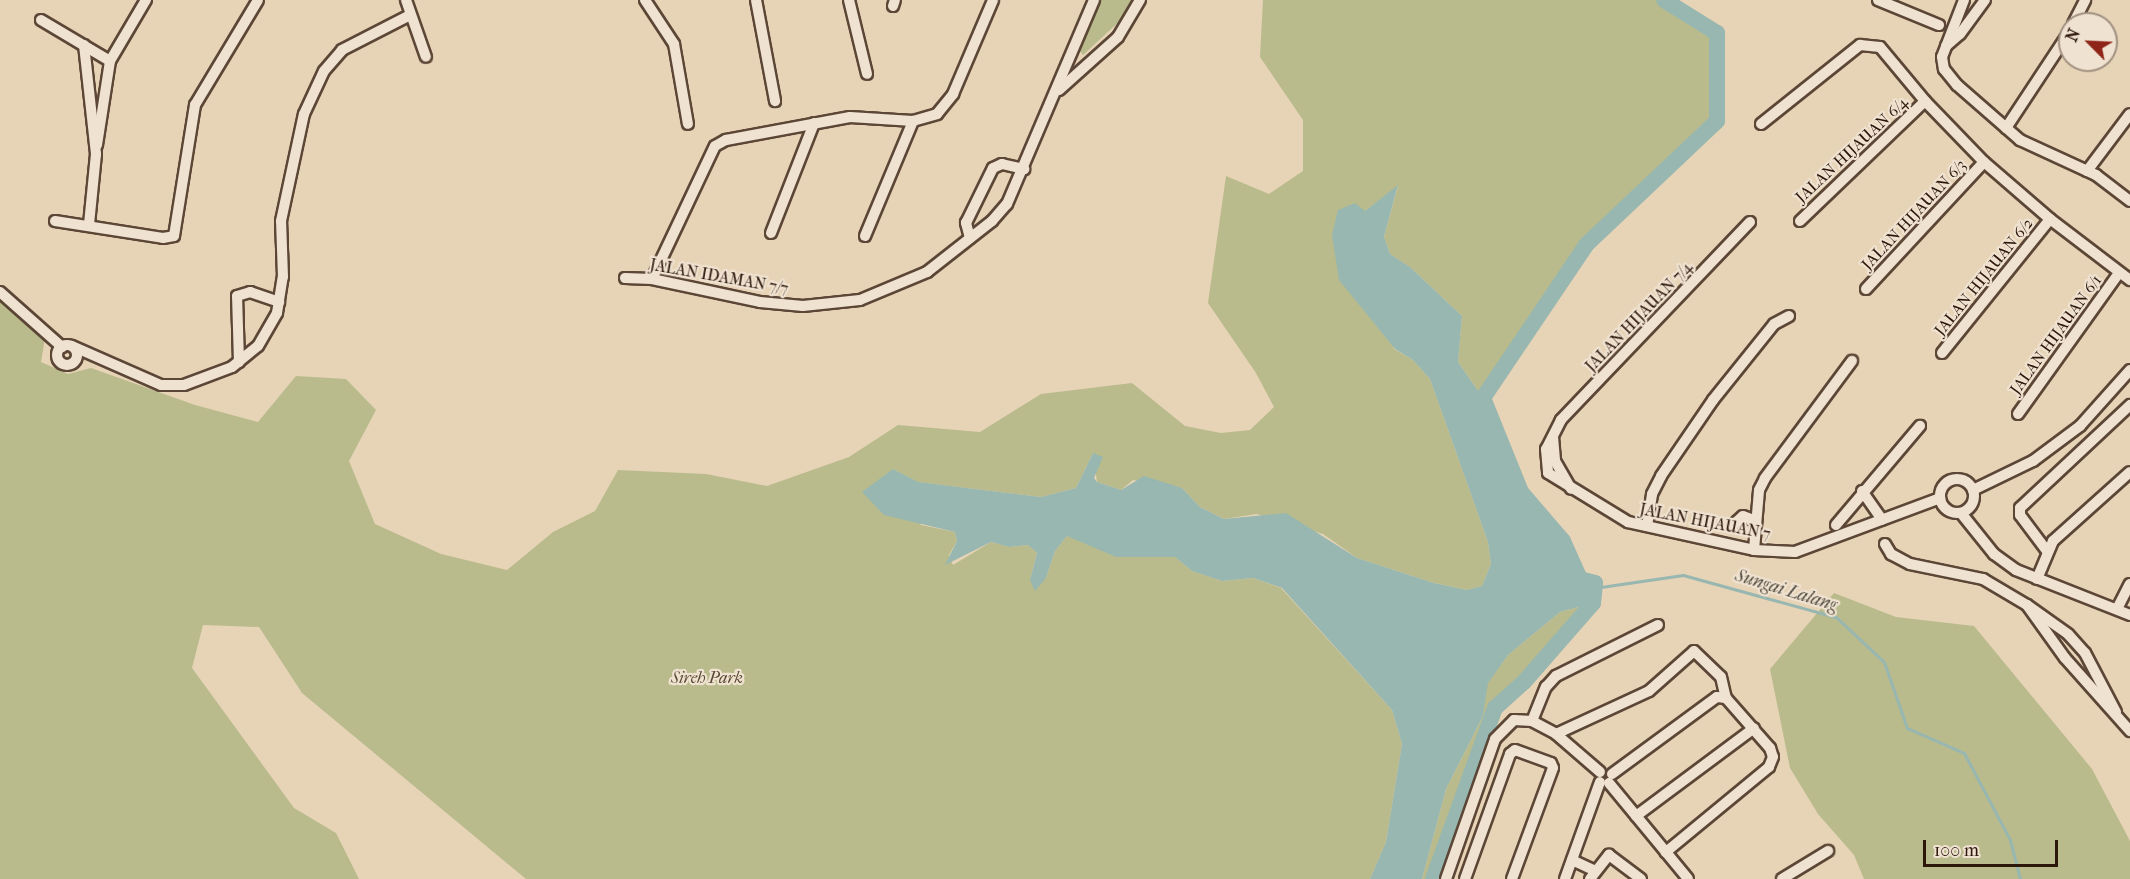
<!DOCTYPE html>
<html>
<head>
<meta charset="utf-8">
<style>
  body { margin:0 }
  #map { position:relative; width:2130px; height:879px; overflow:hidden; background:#e7d3b6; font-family:"IM FELL French Canon",serif }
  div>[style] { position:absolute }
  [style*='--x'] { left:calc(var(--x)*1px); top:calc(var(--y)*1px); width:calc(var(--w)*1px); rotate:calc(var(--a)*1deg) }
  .green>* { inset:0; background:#b9bb8c }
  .water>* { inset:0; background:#97b7b0 }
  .stream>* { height:3px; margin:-1.5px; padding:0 1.5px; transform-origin:1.5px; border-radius:1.5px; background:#97b7b0 }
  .river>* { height:16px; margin:-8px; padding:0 8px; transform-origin:8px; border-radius:8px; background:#97b7b0 }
  .roads { filter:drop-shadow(2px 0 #5c4636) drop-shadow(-2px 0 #5c4636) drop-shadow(0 2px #5c4636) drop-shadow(0 -2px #5c4636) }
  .minor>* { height:10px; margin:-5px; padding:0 5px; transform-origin:5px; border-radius:5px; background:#efe2d0 }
  .minor>.ring { margin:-5px; padding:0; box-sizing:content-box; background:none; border:10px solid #efe2d0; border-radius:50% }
  span { translate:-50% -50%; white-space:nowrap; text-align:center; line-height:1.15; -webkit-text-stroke:4.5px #efe2d0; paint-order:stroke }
  .street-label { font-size:16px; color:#2d170b }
  .park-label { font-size:16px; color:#574832; font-style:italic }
  .water-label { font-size:18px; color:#4d473d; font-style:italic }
  .north { position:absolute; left:2058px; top:12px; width:60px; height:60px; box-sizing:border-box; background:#efe2d0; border:2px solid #a19181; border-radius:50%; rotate:294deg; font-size:16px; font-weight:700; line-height:24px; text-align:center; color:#2d170b }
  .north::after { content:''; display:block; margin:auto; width:21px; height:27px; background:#8f2418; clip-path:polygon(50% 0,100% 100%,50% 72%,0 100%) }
  .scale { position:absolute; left:1923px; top:840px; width:135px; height:27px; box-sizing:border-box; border:3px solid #2d170b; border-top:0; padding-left:8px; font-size:18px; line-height:21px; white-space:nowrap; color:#2d170b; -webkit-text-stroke:4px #efe2d0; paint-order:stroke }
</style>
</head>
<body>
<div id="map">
  <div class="green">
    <i style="clip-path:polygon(1100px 0,1132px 0,1122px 19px,1083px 55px,1078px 48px)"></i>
    <i style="clip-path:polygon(1263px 0,1664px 0,1717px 33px,1717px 121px,1587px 244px,1483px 398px,1458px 362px,1462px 316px,1410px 267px,1390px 254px,1384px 237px,1398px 186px,1365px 211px,1394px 349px,1413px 360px,1430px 379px,1488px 542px,1491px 564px,1482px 586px,1467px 590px,1434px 583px,1357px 558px,1323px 534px,1257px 514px,1224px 519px,1200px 507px,1182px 488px,1133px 480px,1121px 490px,1097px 482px,1093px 453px,1076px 488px,1041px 497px,917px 482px,893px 469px,921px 525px,955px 532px,957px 541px,949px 555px,953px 565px,991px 542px,1009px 547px,1028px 545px,1037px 553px,1030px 580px,1046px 578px,1055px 551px,1067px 536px,1148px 556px,1175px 557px,1192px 571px,1222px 581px,1253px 578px,1281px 588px,1392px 710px,1402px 744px,1386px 842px,1370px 879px,526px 879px,302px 693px,259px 627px,203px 625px,192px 668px,294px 808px,336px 833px,359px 879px,0 879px,0 297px,45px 338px,41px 362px,68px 374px,91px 368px,195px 405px,258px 422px,296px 376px,346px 379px,376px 410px,349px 461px,375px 524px,441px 554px,507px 570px,553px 532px,595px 511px,618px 470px,706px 474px,767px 486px,849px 457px,898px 425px,980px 432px,1041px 394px,1132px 383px,1185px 426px,1221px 433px,1250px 430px,1274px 407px,1256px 373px,1208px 303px,1226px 176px,1269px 194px,1303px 171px,1303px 120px,1260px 57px)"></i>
    <i style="clip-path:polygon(1834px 593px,1896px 617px,1974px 626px,2092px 769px,2130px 841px,2130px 879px,1864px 879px,1854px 855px,1818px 814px,1790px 768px,1770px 669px)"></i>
    <i style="clip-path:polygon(1593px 603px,1524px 682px,1495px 708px,1433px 879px,1422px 879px,1446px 789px,1483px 716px,1487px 683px,1508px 655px,1560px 612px)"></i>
  </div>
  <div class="water">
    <i style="clip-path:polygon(1398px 185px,1384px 237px,1390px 254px,1410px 267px,1462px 316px,1458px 362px,1483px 398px,1521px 492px,1563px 541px,1580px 579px,1595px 583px,1593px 603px,1560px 612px,1508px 655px,1488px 683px,1483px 716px,1446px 789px,1422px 879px,1370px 879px,1386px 842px,1402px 744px,1392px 710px,1282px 588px,1253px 578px,1222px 581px,1192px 571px,1175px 557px,1116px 557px,1067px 536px,1055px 551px,1046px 578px,1035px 591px,1030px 580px,1037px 553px,1028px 545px,1009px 547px,991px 542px,945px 565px,957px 541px,955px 532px,884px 515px,862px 492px,893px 469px,918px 482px,1041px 497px,1076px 488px,1093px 453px,1103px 457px,1094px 478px,1097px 482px,1121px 490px,1144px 476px,1182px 488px,1200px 507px,1224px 519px,1286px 513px,1357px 558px,1434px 583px,1467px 590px,1482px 586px,1491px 564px,1488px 542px,1430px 379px,1413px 360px,1395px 349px,1339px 280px,1332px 235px,1338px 210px,1355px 203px,1365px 211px)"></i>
  </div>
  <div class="stream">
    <i style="--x:1594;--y:588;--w:90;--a:-8.3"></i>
    <i style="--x:1683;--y:575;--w:159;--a:15.4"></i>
    <i style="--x:1836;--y:617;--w:66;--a:43.2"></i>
    <i style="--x:1884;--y:662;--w:70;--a:70.8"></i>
    <i style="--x:1907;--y:728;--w:62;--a:23.7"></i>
    <i style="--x:1964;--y:753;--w:98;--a:62.1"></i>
    <i style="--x:2010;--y:840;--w:40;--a:75.6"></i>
  </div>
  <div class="river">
    <i style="--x:1433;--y:879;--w:182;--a:-70.1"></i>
    <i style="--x:1495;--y:708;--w:39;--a:-42"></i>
    <i style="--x:1524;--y:682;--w:105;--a:-48.9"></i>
    <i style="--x:1593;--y:603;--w:20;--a:-84"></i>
    <i style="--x:1595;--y:583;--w:16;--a:-165"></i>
    <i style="--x:1580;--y:579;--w:42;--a:-114.1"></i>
    <i style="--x:1563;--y:541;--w:65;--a:-130.6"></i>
    <i style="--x:1521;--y:492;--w:101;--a:-112"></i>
    <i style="--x:1483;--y:398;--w:186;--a:-56"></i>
    <i style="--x:1587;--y:244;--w:179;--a:-43.4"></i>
    <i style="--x:1717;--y:121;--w:88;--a:-90"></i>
    <i style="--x:1717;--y:33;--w:62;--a:-148.1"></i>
  </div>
  <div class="roads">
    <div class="minor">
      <i style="--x:406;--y:0;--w:60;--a:70.7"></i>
      <i style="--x:645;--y:0;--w:53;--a:56.6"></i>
      <i style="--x:674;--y:44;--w:81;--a:80.1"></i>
      <i style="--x:756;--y:0;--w:103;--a:79.3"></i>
      <i style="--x:849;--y:0;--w:76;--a:76.3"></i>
      <i style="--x:1878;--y:0;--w:66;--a:22.3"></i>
      <i style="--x:1964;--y:0;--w:61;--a:111.1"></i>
      <i style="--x:1942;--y:57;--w:12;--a:81"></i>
      <i style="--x:1944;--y:69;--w:21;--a:51"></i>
      <i style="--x:1957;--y:85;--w:84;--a:41.1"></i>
      <i style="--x:2020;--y:140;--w:84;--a:24.7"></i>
      <i style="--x:2096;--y:175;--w:43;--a:37.4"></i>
      <i style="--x:893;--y:6;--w:6;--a:-72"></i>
      <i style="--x:41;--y:20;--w:80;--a:30.7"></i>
      <i style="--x:2073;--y:24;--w:27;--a:-63"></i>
      <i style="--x:84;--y:45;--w:110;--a:83.7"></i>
      <i style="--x:96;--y:154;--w:70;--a:95.7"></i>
      <i style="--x:1946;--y:46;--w:18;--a:-41"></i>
      <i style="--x:1960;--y:34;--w:42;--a:-53.7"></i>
      <i style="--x:1059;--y:90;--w:79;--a:-41.9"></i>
      <i style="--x:1118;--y:37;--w:43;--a:-59.3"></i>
      <i style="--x:1761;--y:124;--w:127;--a:-38.6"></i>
      <i style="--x:1860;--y:45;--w:20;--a:6"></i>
      <i style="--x:1880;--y:47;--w:70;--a:50.2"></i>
      <i style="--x:1925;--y:101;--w:85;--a:46"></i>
      <i style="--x:1984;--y:162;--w:87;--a:40.8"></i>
      <i style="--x:2050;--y:219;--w:101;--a:37.3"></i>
      <i style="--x:2006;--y:128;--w:116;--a:-56.6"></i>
      <i style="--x:97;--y:145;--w:85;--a:-81.2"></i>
      <i style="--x:110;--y:61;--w:71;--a:-59.5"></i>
      <i style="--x:2087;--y:171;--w:71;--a:-53"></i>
      <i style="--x:55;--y:221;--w:109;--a:8.9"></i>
      <i style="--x:163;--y:238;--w:11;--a:-10"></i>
      <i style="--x:174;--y:236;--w:133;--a:-80.9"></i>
      <i style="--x:195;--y:105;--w:122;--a:-59"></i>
      <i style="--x:1800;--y:221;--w:173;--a:-43.8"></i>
      <i style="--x:1750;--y:222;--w:274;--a:133.7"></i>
      <i style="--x:1561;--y:420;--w:33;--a:117"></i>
      <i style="--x:1546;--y:449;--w:24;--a:85"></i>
      <i style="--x:1548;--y:473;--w:94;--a:31.5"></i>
      <i style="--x:1628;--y:522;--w:129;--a:12.5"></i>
      <i style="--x:1754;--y:550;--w:41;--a:2.8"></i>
      <i style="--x:1795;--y:552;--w:155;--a:-20.4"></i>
      <i style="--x:771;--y:233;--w:118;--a:-68.6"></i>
      <i style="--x:865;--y:236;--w:125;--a:-67.3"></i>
      <i style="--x:970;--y:238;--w:16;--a:-105"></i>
      <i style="--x:966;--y:223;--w:61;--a:-63.9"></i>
      <i style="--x:993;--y:168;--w:10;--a:-24"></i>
      <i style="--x:1002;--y:164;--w:23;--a:13"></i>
      <i style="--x:625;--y:278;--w:27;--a:2"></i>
      <i style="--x:652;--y:279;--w:110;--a:12"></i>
      <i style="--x:760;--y:302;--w:43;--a:5.3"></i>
      <i style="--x:803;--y:306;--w:57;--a:-6"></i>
      <i style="--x:860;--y:300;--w:73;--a:-22.7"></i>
      <i style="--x:927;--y:272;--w:83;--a:-38.1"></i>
      <i style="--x:992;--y:221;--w:23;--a:-49"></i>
      <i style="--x:1007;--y:204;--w:222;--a:-66.9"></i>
      <i style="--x:652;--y:279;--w:147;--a:-64.7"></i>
      <i style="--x:715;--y:146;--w:13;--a:-29"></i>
      <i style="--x:726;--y:140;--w:126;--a:-10.5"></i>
      <i style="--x:850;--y:117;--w:63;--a:3.6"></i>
      <i style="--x:913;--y:121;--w:25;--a:-16"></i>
      <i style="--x:937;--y:114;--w:26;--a:-51"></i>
      <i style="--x:953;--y:94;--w:102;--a:-66.9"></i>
      <i style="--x:1866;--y:289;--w:173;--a:-47.1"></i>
      <i style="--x:0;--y:292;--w:83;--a:41.6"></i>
      <i class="ring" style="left:57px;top:345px;width:10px;height:10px"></i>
      <i style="--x:72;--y:346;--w:97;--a:23.7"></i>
      <i style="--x:161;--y:385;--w:23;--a:0"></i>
      <i style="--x:184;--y:385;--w:51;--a:-20.6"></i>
      <i style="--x:232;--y:367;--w:33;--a:-39"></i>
      <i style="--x:258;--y:346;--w:38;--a:-60"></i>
      <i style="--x:277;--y:313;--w:36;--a:-81"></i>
      <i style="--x:283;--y:277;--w:56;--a:-92"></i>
      <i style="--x:281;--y:221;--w:109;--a:-77.9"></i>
      <i style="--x:304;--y:114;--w:47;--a:-65.1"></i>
      <i style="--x:324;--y:71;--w:28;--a:-49"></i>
      <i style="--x:342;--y:50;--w:76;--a:-27.2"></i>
      <i style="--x:1942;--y:353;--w:172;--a:-51.1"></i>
      <i style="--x:239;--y:362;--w:66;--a:-91.7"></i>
      <i style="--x:237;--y:296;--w:14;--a:-17"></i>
      <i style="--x:250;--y:292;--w:31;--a:19"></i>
      <i style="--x:2018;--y:414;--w:173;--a:-54.4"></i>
      <i style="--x:1553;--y:437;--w:24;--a:85"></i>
      <i style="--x:1555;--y:461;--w:32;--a:60"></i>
      <i class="ring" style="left:1940px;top:479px;width:24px;height:24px"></i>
      <i style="--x:1973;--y:490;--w:67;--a:-25.8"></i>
      <i style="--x:2033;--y:461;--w:59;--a:-36.7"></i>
      <i style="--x:2080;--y:426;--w:75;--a:-48.2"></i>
      <i style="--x:1862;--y:491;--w:35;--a:55"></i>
      <i style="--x:1961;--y:513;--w:53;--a:51.2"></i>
      <i style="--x:1994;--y:554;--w:27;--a:36"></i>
      <i style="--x:2016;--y:570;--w:123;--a:21.5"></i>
      <i style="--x:1733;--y:525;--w:13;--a:-42"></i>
      <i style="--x:1743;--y:516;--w:14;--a:21"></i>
      <i style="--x:1836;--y:525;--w:130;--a:-49.7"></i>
      <i style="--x:1647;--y:526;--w:32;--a:-81"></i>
      <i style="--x:1652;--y:494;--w:20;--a:-63"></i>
      <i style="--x:1661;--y:476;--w:92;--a:-55.6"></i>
      <i style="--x:1713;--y:400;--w:97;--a:-51.2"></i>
      <i style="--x:1774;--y:324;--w:17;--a:-28"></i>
      <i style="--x:1885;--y:544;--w:12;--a:59"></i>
      <i style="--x:1891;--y:554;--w:21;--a:28"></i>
      <i style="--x:1910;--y:564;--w:75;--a:11.6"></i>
      <i style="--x:1983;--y:579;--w:51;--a:30.6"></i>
      <i style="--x:1754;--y:550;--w:60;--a:-85.2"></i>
      <i style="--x:1759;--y:490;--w:13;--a:-63"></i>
      <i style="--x:1765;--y:478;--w:146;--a:-53.4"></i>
      <i style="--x:2047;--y:551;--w:45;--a:-126.9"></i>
      <i style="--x:2020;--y:515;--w:7;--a:-90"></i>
      <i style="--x:2020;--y:508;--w:151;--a:-43.1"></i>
      <i style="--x:2037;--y:579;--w:41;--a:-67.2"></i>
      <i style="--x:2053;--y:541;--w:103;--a:-41.9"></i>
      <i style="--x:2117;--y:609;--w:28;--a:-63"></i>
      <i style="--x:2116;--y:712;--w:67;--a:-117.7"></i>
      <i style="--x:2085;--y:653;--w:25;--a:-132"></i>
      <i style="--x:2068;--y:634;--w:50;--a:-144.7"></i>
      <i style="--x:2027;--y:605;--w:65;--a:54.4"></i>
      <i style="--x:2065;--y:658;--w:98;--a:48.3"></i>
      <i style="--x:1532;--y:721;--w:37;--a:-68"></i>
      <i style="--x:1546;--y:687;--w:15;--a:-48"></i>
      <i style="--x:1556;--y:676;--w:114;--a:-26.6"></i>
      <i style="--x:1556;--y:734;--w:102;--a:-24.8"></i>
      <i style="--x:1649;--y:691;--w:60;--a:-41.6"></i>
      <i style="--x:1694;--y:651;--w:37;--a:44"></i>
      <i style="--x:1721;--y:677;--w:22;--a:77"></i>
      <i style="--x:1612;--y:774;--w:130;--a:-36.3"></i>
      <i style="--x:1717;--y:697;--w:9;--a:6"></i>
      <i style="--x:1726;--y:698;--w:67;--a:48.7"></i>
      <i style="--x:1770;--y:748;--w:9;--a:72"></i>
      <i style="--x:1773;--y:757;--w:11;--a:112"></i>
      <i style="--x:1769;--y:767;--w:134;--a:140.5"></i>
      <i style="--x:1609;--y:783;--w:124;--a:50.5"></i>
      <i style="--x:1636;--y:816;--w:147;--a:-36.7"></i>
      <i style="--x:1572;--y:860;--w:26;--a:25"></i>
      <i style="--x:1446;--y:879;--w:148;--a:-70.7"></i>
      <i style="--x:1495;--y:739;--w:27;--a:-45"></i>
      <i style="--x:1514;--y:720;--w:18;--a:3"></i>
      <i style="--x:1532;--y:721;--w:27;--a:28"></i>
      <i style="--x:1556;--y:734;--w:58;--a:40.8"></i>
      <i style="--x:1465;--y:879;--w:133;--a:-70.2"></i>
      <i style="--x:1510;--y:754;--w:6;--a:-39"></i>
      <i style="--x:1515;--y:750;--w:38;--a:20"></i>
      <i style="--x:1551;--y:763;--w:5;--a:68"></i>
      <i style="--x:1553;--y:768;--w:118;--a:110.3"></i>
      <i style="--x:1565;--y:879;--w:103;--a:-70.2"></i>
      <i style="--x:1590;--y:879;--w:31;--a:-52"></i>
      <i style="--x:1609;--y:855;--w:40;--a:37"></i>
      <i style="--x:1782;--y:879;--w:54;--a:-31.3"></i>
    </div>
  </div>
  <div class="street-label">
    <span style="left:1852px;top:150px;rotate:-43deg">JALAN HIJAUAN 6/4</span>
    <span style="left:1914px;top:215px;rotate:-47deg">JALAN HIJAUAN 6/3</span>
    <span style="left:719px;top:277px;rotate:10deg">JALAN IDAMAN 7/7</span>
    <span style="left:1984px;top:277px;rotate:-51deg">JALAN HIJAUAN 6/2</span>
    <span style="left:1639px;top:317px;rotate:-46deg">JALAN HIJAUAN 7/4</span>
    <span style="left:2056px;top:335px;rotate:-54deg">JALAN HIJAUAN 6/1</span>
    <span style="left:1705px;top:522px;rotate:11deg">JALAN HIJAUAN 7</span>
  </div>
  <div class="park-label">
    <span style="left:707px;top:678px">Sireh Park</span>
  </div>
  <div class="water-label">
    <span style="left:1786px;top:591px;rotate:17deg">Sungai Lalang</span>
  </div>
  <div class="north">N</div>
  <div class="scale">100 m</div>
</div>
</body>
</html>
